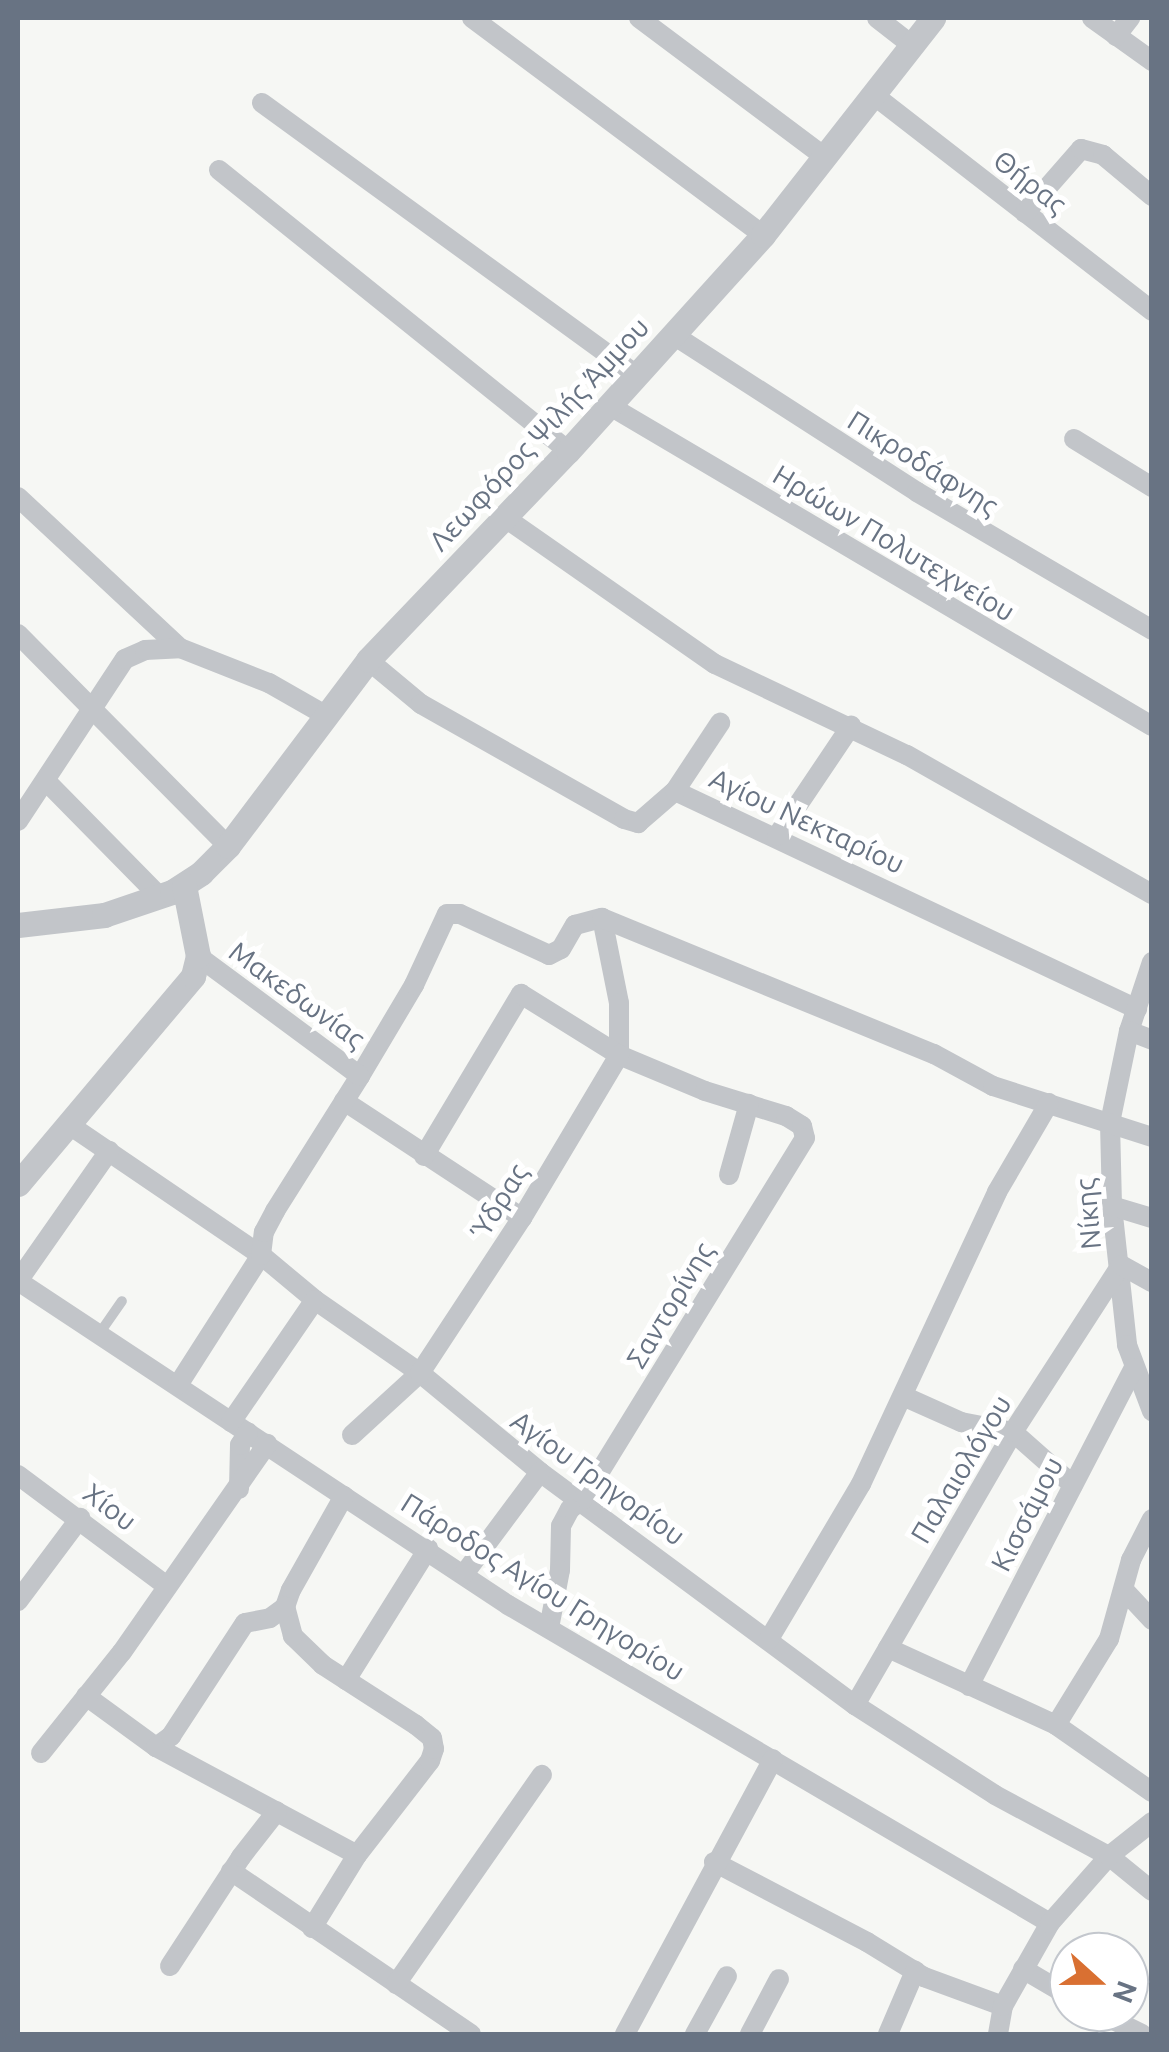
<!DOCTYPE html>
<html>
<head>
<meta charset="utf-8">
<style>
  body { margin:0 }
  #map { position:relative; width:1169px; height:2052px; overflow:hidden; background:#f6f7f4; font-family:Ubuntu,sans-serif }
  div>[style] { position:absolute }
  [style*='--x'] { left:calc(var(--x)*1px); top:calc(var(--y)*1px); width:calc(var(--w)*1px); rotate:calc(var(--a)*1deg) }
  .service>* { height:10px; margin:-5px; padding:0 5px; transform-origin:5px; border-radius:5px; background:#c2c5c9 }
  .minor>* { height:20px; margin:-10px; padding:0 10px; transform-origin:10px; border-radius:10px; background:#c2c5c9 }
  .tertiary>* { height:25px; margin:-12.5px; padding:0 12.5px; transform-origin:12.5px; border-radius:12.5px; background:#c2c5c9 }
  span { translate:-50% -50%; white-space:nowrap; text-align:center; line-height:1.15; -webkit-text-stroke:10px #fff; paint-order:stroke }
  .street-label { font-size:28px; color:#687383 }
  .frame { position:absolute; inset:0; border:20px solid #687383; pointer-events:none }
  .north { position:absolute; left:1049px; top:1932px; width:100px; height:100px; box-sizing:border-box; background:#fff; border:2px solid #c3c7cd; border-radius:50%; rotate:111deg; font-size:28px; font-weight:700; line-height:40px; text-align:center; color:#687383 }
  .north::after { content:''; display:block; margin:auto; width:35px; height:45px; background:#d97032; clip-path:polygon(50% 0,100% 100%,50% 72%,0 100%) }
</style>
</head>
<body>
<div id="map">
  <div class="service">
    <i style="--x:99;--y:1334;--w:40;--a:-55.1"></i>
  </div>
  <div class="minor">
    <i style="--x:472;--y:18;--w:363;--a:36.7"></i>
    <i style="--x:639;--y:18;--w:234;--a:36.8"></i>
    <i style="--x:877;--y:18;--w:46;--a:37.9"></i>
    <i style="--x:1092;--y:18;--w:74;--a:35.6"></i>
    <i style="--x:1116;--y:36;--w:23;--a:-52"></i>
    <i style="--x:875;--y:96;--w:351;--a:37.8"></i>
    <i style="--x:262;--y:103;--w:463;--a:36"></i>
    <i style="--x:219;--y:170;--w:448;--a:38.8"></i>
    <i style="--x:1025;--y:213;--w:85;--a:-48.8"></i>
    <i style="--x:1081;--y:149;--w:23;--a:15"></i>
    <i style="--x:1103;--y:155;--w:64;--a:39.9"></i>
    <i style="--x:672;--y:334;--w:292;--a:32.8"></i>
    <i style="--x:917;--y:492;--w:273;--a:30.4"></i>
    <i style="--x:610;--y:406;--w:629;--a:30.56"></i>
    <i style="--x:1074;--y:439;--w:92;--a:31.6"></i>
    <i style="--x:18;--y:497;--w:221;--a:43"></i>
    <i style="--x:180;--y:648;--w:96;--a:21.5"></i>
    <i style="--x:269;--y:683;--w:64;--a:29.7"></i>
    <i style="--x:504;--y:517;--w:257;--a:34.9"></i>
    <i style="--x:715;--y:664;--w:212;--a:25.4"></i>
    <i style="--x:907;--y:755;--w:282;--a:29.6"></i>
    <i style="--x:18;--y:634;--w:298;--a:45.3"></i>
    <i style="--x:368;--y:660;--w:69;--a:39.7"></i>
    <i style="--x:421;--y:704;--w:233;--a:29.5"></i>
    <i style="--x:624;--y:819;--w:15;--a:16"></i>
    <i style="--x:638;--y:823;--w:49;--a:-40.9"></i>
    <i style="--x:675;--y:791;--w:511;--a:25.26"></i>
    <i style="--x:47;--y:782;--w:161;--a:45.5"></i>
    <i style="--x:675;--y:791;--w:82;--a:-56.5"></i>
    <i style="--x:18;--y:821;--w:194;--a:-56.6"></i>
    <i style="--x:125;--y:659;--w:22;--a:-24"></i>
    <i style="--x:145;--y:650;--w:35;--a:-3"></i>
    <i style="--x:777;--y:836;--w:133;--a:-56.1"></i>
    <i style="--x:602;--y:918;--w:87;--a:78.7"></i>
    <i style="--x:619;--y:1003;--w:52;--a:90"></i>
    <i style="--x:1152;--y:962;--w:73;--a:108.4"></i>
    <i style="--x:1129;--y:1031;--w:94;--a:101.7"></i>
    <i style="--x:1110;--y:1123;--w:83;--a:88.6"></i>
    <i style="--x:1112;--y:1206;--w:140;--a:83.8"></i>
    <i style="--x:1127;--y:1345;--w:71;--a:69.3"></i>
    <i style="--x:1129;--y:1031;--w:25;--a:21"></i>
    <i style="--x:360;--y:1076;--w:106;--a:-59.3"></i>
    <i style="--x:414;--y:985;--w:78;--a:-65.1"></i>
    <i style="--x:447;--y:914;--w:13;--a:0"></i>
    <i style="--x:460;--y:914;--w:98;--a:24.7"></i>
    <i style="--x:549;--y:955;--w:13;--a:-27"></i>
    <i style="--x:561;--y:949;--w:28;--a:-60"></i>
    <i style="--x:575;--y:925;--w:28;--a:-15"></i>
    <i style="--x:602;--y:918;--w:359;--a:22.3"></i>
    <i style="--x:934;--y:1054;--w:67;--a:28.5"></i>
    <i style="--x:993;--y:1086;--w:167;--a:17.8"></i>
    <i style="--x:344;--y:1101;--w:213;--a:33.3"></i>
    <i style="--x:68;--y:1124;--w:233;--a:34.2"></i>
    <i style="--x:261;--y:1255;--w:70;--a:39.8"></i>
    <i style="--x:315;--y:1300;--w:128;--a:34.8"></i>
    <i style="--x:420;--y:1373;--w:156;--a:39.5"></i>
    <i style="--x:540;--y:1472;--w:392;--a:36.5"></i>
    <i style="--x:855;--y:1705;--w:166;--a:32.7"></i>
    <i style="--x:995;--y:1795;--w:129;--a:28.2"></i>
    <i style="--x:1109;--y:1856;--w:55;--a:39.1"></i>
    <i style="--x:424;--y:1156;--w:189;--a:-59.1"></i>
    <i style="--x:521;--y:994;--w:115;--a:31.9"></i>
    <i style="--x:619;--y:1055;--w:93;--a:22.7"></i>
    <i style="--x:705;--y:1091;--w:85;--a:17.2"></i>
    <i style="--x:786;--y:1116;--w:19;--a:32"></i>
    <i style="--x:802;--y:1126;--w:12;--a:76"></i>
    <i style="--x:805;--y:1138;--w:425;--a:121.6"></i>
    <i style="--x:582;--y:1500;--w:15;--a:143"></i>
    <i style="--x:570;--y:1509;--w:19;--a:118"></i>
    <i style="--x:561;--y:1526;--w:44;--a:91.3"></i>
    <i style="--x:560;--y:1570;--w:59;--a:100.7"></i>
    <i style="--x:729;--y:1175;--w:74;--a:-74.3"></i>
    <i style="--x:1112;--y:1206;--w:42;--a:16.7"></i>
    <i style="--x:18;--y:1281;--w:587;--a:33.47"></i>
    <i style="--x:508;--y:1605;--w:628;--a:30.4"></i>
    <i style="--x:18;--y:1281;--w:159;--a:-55"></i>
    <i style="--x:178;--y:1385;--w:154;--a:-57.4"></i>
    <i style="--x:261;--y:1255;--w:23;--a:-83"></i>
    <i style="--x:264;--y:1232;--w:24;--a:-62"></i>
    <i style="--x:275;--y:1211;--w:160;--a:-57.8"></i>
    <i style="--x:360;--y:1076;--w:202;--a:-143.5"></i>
    <i style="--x:903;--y:1396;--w:64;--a:24.1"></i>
    <i style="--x:961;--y:1422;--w:53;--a:10.9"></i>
    <i style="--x:1013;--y:1432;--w:80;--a:41.5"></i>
    <i style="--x:231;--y:1422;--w:148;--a:-55.5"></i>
    <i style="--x:352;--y:1435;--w:92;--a:-42.4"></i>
    <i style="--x:420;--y:1373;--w:186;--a:-56.7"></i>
    <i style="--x:522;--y:1218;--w:190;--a:-59.2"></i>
    <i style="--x:18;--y:1475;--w:186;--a:36.7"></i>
    <i style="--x:239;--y:1489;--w:44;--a:-88.7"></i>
    <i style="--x:240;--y:1445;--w:15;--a:-58"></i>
    <i style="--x:464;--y:1574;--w:127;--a:-53.3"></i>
    <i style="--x:1125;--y:1591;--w:40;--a:47"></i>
    <i style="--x:18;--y:1601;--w:104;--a:-53.2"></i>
    <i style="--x:769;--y:1639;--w:180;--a:-59.3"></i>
    <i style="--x:861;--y:1484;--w:322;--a:-65"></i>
    <i style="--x:997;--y:1192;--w:103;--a:-59.7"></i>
    <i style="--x:888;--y:1648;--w:185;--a:24.6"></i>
    <i style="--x:1056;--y:1725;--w:117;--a:34.9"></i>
    <i style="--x:346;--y:1680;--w:155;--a:-58"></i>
    <i style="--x:969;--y:1686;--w:358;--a:-62.6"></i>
    <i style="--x:86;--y:1696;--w:87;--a:36.1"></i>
    <i style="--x:156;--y:1747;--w:228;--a:28.2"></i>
    <i style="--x:357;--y:1855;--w:119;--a:-52.2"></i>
    <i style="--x:430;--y:1761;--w:13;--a:-72"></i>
    <i style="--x:434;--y:1749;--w:11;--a:-100"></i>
    <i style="--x:432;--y:1738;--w:21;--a:-141"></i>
    <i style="--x:416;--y:1725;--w:111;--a:-147.2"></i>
    <i style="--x:323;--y:1665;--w:42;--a:-136"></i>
    <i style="--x:293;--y:1636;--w:30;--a:-105"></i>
    <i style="--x:285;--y:1607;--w:18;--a:-71"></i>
    <i style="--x:291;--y:1590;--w:108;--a:-60.6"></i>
    <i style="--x:855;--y:1705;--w:315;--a:-59.9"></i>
    <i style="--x:1013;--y:1432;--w:199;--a:-57.1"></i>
    <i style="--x:1121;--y:1265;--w:35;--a:29"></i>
    <i style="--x:1056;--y:1725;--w:101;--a:-58.4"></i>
    <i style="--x:1109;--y:1639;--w:82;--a:-74.4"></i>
    <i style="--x:1131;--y:1560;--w:46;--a:-62.9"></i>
    <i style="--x:156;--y:1747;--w:19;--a:-36"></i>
    <i style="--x:171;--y:1736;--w:135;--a:-56.8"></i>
    <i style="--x:245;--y:1623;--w:25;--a:-11"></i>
    <i style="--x:270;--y:1618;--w:19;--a:-36"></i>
    <i style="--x:41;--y:1753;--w:129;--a:-51.3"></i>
    <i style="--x:122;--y:1652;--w:254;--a:-55.1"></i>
    <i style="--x:714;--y:1862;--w:173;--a:27.6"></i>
    <i style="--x:867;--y:1942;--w:67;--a:31.6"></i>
    <i style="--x:924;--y:1977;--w:84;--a:20.2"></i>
    <i style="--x:231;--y:1871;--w:290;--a:34.2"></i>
    <i style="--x:312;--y:1928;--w:86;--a:-58.3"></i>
    <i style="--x:170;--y:1966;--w:130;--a:-56.9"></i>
    <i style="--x:241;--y:1857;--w:58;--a:-52"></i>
    <i style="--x:1023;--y:1969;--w:53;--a:30.4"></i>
    <i style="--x:396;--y:1984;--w:255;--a:-55.1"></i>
    <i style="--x:1097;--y:2012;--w:50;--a:26.1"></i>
    <i style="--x:625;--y:2034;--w:312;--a:-61.7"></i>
    <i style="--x:695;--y:2034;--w:66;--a:-61.1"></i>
    <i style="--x:750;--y:2034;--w:62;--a:-62.2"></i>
    <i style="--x:888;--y:2034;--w:69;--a:-66.8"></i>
    <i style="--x:998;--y:2034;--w:28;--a:-80"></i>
    <i style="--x:1003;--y:2006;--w:95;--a:-60.5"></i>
    <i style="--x:1050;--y:1923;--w:89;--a:-48.6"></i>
    <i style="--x:1109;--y:1856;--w:55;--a:-38.3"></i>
  </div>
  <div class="tertiary">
    <i style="--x:18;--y:925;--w:87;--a:-6.6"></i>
    <i style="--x:104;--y:915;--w:72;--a:-18.7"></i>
    <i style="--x:172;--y:892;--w:35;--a:-33"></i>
    <i style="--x:201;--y:873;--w:38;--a:-45"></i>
    <i style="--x:228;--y:846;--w:233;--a:-53"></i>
    <i style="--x:368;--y:660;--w:289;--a:-46.3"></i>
    <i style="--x:568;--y:451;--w:291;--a:-47.9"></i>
    <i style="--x:763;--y:235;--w:276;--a:-51.9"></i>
    <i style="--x:18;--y:1184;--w:272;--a:-49.9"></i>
    <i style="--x:193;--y:976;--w:21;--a:-76"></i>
    <i style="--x:198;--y:956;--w:72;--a:-101.2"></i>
  </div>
  <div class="street-label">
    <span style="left:1030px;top:182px;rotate:38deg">Θήρας</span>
    <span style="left:539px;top:434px;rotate:-47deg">Λεωφόρος Ψιλής Άμμου</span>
    <span style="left:923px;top:463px;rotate:32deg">Πικροδάφνης</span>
    <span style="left:894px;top:543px;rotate:31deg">Ηρώων Πολυτεχνείου</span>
    <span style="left:807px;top:821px;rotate:25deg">Αγίου Νεκταρίου</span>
    <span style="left:297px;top:995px;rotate:36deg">Μακεδωνίας</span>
    <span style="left:499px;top:1201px;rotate:-58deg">Ύδρας</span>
    <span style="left:1088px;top:1214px;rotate:-95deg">Νίκης</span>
    <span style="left:670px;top:1305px;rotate:-59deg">Σαντορίνης</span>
    <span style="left:961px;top:1469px;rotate:-59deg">Παλαιολόγου</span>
    <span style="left:598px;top:1478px;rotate:36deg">Αγίου Γρηγορίου</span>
    <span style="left:110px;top:1507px;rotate:37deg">Χίου</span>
    <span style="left:1027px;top:1514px;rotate:-63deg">Κισσάμου</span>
    <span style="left:543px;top:1587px;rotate:32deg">Πάροδος Αγίου Γρηγορίου</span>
  </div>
  <div class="frame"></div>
  <div class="north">N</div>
</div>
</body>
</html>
